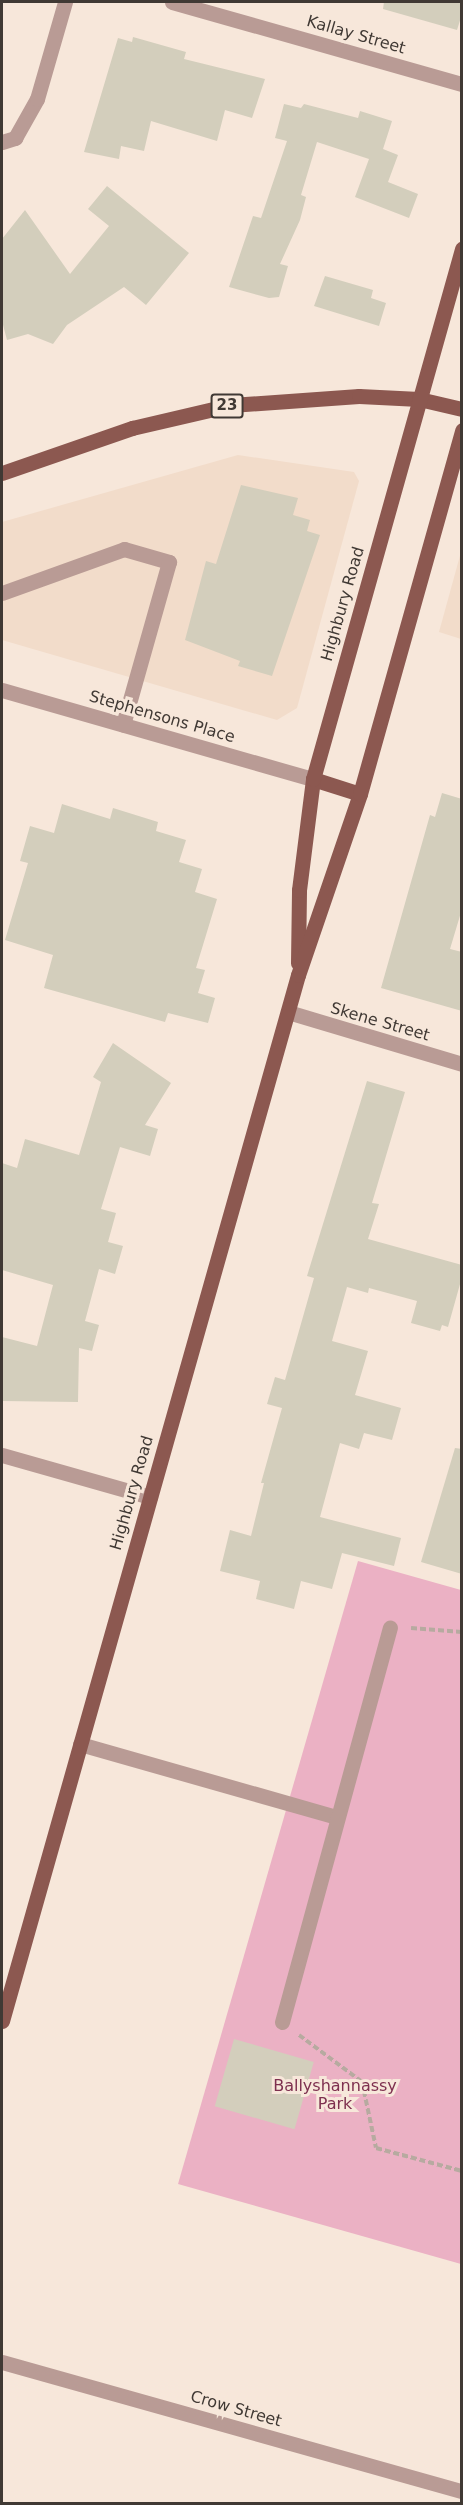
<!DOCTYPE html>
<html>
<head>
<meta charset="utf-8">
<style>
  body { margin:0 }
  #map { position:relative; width:463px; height:2505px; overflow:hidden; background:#f7e7da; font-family:"DejaVu Sans",sans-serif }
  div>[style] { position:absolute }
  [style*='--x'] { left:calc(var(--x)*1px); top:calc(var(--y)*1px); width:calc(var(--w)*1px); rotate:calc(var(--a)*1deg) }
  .built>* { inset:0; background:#f2dcca }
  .green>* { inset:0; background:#ebb1c4 }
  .building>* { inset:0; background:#d3cebc; transform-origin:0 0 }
  .path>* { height:4px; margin-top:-2px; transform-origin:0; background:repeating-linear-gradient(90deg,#b7aaa0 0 6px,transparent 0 9px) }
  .minor>* { height:15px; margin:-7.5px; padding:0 7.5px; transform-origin:7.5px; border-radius:7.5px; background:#b99b95 }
  .major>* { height:15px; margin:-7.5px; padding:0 7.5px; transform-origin:7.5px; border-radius:7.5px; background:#8c5850 }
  span { translate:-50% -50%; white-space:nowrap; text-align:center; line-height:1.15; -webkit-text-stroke:6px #f7e7da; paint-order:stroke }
  .shield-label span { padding:2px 4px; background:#f7e7da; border:2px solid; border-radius:4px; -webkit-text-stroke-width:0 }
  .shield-label { font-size:15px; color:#403934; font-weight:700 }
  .street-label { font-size:16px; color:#403934 }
  .park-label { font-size:16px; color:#7e304f }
  .frame { position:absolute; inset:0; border:3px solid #403934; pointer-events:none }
</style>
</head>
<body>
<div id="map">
  <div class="built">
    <i style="clip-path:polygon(238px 455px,354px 472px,359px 481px,297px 708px,277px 720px,2px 640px,2px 522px)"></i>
    <i style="clip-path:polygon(461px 552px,461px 639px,439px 632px)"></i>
  </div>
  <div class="green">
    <i style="clip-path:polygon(358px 1561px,461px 1590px,461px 2264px,178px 2184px)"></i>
  </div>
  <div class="building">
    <i style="clip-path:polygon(384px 2px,462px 2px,462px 14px,457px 30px,383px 9px)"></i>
    <i style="clip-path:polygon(133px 37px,186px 52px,184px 59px,265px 79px,252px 118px,225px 110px,217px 141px,151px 121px,144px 151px,121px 146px,119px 159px,84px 152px,118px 38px,132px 42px)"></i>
    <i style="clip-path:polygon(284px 104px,301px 108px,304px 104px,358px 118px,360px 111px,392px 121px,383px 149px,398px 155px,388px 182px,418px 194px,409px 218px,355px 197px,369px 159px,317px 142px,301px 195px,306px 197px,300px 220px,280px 264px,288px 266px,279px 297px,269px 298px,229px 287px,253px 216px,261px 218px,287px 141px,275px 138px)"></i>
    <i style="clip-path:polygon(107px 186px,189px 253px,146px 305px,124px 287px,67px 325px,53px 344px,28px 334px,7px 340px,2px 321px,2px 239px,25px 210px,70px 274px,109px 226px,88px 209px)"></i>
    <i style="clip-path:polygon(325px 276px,373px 290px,371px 298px,386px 303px,379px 326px,314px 306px)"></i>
    <i style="clip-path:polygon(241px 485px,298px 498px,293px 515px,310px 520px,307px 531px,320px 535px,272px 676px,238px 666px,240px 661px,185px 640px,206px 561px,216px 564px)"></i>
    <i style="clip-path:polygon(442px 793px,462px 799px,462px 909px,450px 949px,462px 952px,462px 1011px,381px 988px,430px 815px,435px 817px)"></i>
    <i style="clip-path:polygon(62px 804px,110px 819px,113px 808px,158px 822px,156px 831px,186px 840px,179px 862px,202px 869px,195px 892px,217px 899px,196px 968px,205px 970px,198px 993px,215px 998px,208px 1023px,168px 1013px,165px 1022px,44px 988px,53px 955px,5px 940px,28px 863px,20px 861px,30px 826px,54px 833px)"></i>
    <i style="clip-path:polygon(113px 1043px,171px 1083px,145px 1125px,158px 1129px,150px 1156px,120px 1147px,101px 1209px,116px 1213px,108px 1242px,123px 1246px,115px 1274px,99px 1269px,85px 1321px,99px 1325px,92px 1351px,79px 1348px,78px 1402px,2px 1401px,2px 1337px,37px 1346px,53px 1285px,2px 1270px,2px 1163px,17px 1168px,25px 1139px,79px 1155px,101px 1082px,93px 1077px)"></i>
    <i style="clip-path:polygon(367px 1081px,405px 1092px,372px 1203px,379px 1204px,368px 1239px,462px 1265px,462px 1277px,448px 1327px,442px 1325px,440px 1331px,411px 1323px,417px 1301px,369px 1288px,368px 1293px,347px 1287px,332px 1341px,368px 1351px,355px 1395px,401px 1408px,392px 1440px,364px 1433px,359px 1449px,340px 1443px,320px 1517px,401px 1538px,394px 1566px,342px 1553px,332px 1589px,301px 1581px,294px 1609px,256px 1599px,260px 1581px,220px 1571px,230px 1530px,251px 1536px,264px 1483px,261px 1483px,282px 1408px,267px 1404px,275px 1377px,285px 1380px,314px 1278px,307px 1276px)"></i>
    <i style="clip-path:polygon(455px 1448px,462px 1449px,462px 1574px,421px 1562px)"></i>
    <i style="left:234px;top:2039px;width:83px;height:70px;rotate:16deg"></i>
  </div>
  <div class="path">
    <i style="--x:411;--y:1628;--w:51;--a:4.5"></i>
    <i style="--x:299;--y:2035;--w:79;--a:36.7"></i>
    <i style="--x:362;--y:2082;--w:67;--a:78"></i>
    <i style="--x:376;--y:2148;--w:89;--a:15"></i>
  </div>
  <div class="minor">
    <i style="--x:172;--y:2;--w:301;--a:15.8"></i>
    <i style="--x:2;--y:142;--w:14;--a:-17"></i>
    <i style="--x:15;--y:138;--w:45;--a:-60.6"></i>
    <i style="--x:37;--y:99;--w:101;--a:-73.9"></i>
    <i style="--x:2;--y:593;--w:130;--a:-19.8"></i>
    <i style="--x:124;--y:549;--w:47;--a:16.1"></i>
    <i style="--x:169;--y:562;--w:169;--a:105.8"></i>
    <i style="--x:2;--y:690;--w:323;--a:16"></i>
    <i style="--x:288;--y:1012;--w:182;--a:16.6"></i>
    <i style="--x:2;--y:1455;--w:154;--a:15.8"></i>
    <i style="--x:80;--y:1744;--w:267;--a:15.9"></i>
    <i style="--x:282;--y:2022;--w:409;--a:-74.7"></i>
    <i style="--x:2;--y:2362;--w:478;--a:15.7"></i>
  </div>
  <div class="major">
    <i style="--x:2;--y:473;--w:138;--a:-19.1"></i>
    <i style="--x:132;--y:428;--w:102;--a:-13.1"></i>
    <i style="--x:231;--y:405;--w:128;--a:-4"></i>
    <i style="--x:359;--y:396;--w:60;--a:2.9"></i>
    <i style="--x:419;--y:399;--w:44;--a:13.1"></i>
    <i style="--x:313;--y:779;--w:49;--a:17.7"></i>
    <i style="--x:298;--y:963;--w:73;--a:-89.2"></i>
    <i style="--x:299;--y:890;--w:112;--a:-82.8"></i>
    <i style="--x:313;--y:779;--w:551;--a:-74.3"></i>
    <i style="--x:2;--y:2021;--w:1087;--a:-74.2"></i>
    <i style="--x:298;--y:975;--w:191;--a:-71.1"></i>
    <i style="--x:360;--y:794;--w:378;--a:-74.3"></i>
  </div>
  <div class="shield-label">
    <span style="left:227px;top:406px">23</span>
  </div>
  <div class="street-label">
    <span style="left:356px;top:35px;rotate:16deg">Kallay Street</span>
    <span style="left:343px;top:604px;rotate:-74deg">Highbury Road</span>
    <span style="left:162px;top:717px;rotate:16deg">Stephensons Place</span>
    <span style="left:380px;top:1022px;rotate:16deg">Skene Street</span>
    <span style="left:132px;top:1493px;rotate:-74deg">Highbury Road</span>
    <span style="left:236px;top:2409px;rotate:16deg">Crow Street</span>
  </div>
  <div class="park-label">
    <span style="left:335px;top:2095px">Ballyshannassy<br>Park</span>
  </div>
  <div class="frame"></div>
</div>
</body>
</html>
